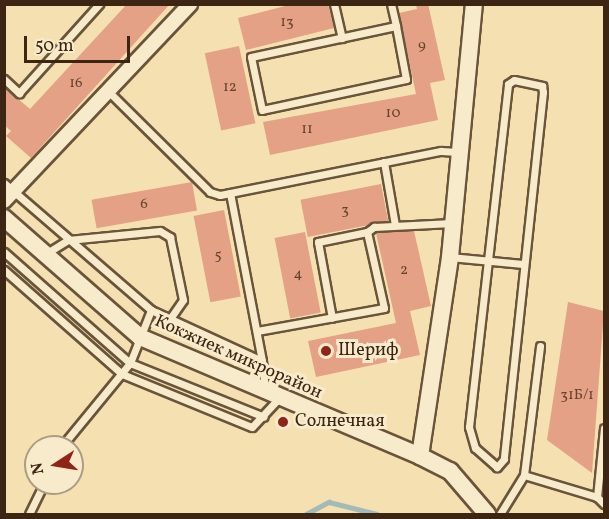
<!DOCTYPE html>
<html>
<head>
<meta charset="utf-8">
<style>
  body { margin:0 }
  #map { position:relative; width:609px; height:519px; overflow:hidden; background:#f4e0b1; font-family:Vollkorn,serif }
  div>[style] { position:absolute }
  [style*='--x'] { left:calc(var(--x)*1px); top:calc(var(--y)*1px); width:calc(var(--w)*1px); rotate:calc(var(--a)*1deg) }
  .stream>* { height:4.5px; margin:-2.25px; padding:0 2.25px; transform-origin:2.25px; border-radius:2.25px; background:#a2bab8 }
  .building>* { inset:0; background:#e4a185; transform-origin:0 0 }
  .roads { filter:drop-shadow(2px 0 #6a543a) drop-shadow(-2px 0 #6a543a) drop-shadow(0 2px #6a543a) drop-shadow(0 -2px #6a543a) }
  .service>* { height:7px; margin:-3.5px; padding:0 3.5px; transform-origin:3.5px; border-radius:3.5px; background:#f8ebcc }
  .minor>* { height:14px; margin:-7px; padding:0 7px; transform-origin:7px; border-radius:7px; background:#f8ebcc }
  .tertiary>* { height:16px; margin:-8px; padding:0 8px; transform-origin:8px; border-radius:8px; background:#f8ebcc }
  .dots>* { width:16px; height:16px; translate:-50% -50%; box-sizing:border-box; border:3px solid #f8ebcc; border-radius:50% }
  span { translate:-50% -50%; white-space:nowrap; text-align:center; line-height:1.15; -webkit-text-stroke:6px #f8ebcc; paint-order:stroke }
  .number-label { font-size:15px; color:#66442f }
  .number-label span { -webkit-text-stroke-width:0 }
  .poi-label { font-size:18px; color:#3c2512 }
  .left { translate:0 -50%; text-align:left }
  .street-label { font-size:18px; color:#3c2512 }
  .frame { position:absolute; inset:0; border:6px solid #3c2512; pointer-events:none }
  .north { position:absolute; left:24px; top:435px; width:60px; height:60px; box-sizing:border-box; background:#f8ebcc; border:2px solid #ad9c82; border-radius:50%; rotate:258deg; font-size:16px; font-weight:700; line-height:24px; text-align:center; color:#3c2512 }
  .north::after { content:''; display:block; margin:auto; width:21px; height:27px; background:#8f2418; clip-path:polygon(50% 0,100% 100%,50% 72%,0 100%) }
  .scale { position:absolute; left:24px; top:36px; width:106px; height:27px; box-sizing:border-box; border:3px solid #3c2512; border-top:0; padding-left:8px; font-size:18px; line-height:21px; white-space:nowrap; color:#3c2512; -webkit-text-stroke:4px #f8ebcc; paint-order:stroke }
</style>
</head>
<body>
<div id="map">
  <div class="stream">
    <i style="--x:306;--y:514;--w:26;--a:-28"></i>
    <i style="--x:329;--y:502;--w:49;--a:14"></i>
  </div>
  <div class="building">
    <i style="clip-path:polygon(127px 4px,170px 4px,31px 158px,6px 136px,11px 131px,4px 125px,4px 87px,30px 109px)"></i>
    <i style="clip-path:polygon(293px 4px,328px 4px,334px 28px,246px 50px,238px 18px)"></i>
    <i style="clip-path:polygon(416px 4px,428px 4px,445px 80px,430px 83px,438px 120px,270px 155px,263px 122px,416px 94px,399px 13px,417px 9px)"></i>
    <i style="left:239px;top:46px;width:79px;height:35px;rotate:78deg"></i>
    <i style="left:192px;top:182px;width:29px;height:102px;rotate:80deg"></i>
    <i style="left:381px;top:184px;width:38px;height:82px;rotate:79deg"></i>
    <i style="left:224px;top:210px;width:88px;height:31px;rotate:79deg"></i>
    <i style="clip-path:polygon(414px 231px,431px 306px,410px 311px,420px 355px,316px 377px,308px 341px,396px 323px,376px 233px)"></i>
    <i style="left:305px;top:232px;width:82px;height:31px;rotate:79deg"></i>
    <i style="clip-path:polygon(568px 302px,604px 311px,592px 473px,547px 440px)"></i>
  </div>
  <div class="roads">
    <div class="service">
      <i style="--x:334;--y:4;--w:35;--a:77"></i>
      <i style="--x:391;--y:4;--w:23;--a:77"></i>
      <i style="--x:396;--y:26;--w:54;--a:79.3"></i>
      <i style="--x:406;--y:79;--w:147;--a:167.9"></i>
      <i style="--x:262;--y:110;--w:54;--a:-101.7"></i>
      <i style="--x:251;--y:57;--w:148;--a:-12.1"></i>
      <i style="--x:4;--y:79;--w:21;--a:43"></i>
      <i style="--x:19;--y:93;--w:120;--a:-48"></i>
      <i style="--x:514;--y:80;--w:29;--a:12"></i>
      <i style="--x:542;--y:86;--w:6;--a:81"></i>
      <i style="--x:543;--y:92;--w:369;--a:96.1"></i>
      <i style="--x:504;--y:459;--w:11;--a:131"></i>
      <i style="--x:497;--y:467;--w:29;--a:-139"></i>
      <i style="--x:475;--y:448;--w:22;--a:-106"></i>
      <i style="--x:469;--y:427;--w:345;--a:-83.5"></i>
      <i style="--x:508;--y:84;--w:7;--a:-34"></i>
      <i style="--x:109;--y:92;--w:142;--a:44.7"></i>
      <i style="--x:210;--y:192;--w:10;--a:17"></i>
      <i style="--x:220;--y:195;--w:225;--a:-11.3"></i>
      <i style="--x:441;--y:151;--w:17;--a:3"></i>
      <i style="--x:384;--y:162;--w:64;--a:80.1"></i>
      <i style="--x:4;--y:183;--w:194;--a:40.8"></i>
      <i style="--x:151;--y:310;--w:122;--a:24.7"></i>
      <i style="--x:262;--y:361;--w:29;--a:84"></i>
      <i style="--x:230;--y:193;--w:171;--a:79.2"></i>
      <i style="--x:367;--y:232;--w:9;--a:-36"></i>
      <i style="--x:374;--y:227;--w:78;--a:-2.9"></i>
      <i style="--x:4;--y:252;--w:168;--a:41.4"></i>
      <i style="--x:130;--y:363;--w:109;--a:129.4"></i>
      <i style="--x:47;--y:253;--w:25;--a:-32"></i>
      <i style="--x:68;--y:240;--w:92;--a:-5.6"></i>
      <i style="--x:160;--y:231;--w:12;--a:31"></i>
      <i style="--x:170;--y:237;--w:64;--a:78.3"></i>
      <i style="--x:183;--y:300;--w:24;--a:125"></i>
      <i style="--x:450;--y:257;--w:73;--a:5.5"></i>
      <i style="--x:4;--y:270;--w:157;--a:41.4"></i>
      <i style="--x:122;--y:374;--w:140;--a:22.2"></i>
      <i style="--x:252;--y:427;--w:40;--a:-47"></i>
      <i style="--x:151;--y:310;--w:57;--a:111.6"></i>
      <i style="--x:130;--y:363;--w:144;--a:21.9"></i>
      <i style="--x:257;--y:331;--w:129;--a:-10.3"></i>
      <i style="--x:384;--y:308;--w:78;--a:-102.6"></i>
      <i style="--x:367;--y:232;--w:50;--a:168.5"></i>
      <i style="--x:318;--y:242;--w:77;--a:79.6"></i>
      <i style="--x:524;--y:475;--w:76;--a:16.8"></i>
      <i style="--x:597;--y:497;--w:10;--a:45"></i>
      <i style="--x:597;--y:497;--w:69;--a:-84.2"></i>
      <i style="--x:29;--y:514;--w:34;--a:-64"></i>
      <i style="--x:500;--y:514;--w:46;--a:-58.4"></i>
      <i style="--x:524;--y:475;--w:130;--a:-82.9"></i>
    </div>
    <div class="minor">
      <i style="--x:4;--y:201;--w:271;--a:-46.6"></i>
    </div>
    <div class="tertiary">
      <i style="--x:4;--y:218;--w:181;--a:41.2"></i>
      <i style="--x:140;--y:337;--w:304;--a:23"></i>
      <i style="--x:420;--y:456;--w:34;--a:27"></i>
      <i style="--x:450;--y:471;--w:57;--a:49.3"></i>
      <i style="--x:420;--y:456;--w:201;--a:-81.4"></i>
      <i style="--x:450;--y:257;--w:254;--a:-84.6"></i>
    </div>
  </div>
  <div class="dots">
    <i style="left:326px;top:351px;background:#8f2418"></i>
    <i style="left:283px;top:422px;background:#8f2418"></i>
  </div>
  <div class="number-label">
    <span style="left:287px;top:23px">13</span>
    <span style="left:422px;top:46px">9</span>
    <span style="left:76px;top:84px">16</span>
    <span style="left:230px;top:88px">12</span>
    <span style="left:393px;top:114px">10</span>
    <span style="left:307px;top:130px">11</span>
    <span style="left:144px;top:205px">6</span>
    <span style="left:345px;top:211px">3</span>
    <span style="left:218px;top:256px">5</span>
    <span style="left:404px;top:271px">2</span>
    <span style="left:298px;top:275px">4</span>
    <span style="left:577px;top:396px">31Б/1</span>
  </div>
  <div class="poi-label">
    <span class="left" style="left:338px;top:351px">Шериф</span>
    <span class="left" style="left:295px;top:422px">Солнечная</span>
  </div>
  <div class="street-label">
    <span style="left:238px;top:358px;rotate:24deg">Кокжиек микрорайон</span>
  </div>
  <div class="frame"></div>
  <div class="north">N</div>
  <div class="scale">50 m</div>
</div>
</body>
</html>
